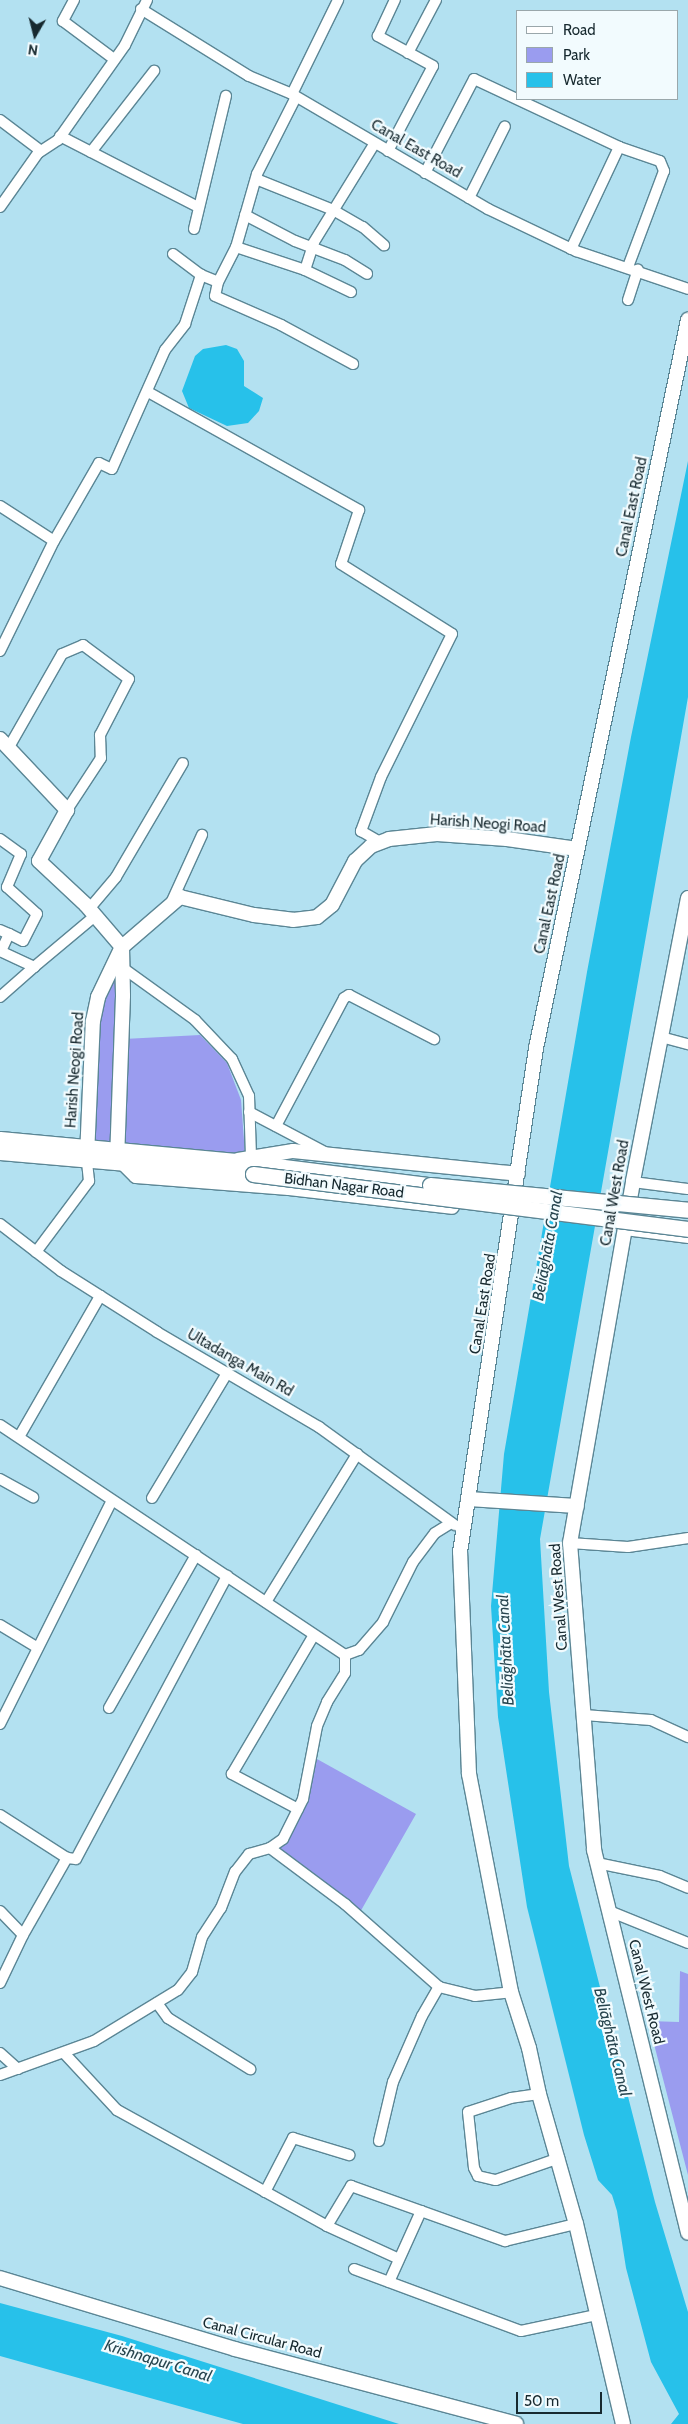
<!DOCTYPE html>
<html>
<head>
<meta charset="utf-8">
<style>
  body { margin:0 }
  #map { position:relative; width:688px; height:2424px; overflow:hidden; background:#b3e1f1; font-family:Cabin,sans-serif }
  div>[style] { position:absolute }
  [style*='--x'] { left:calc(var(--x)*1px); top:calc(var(--y)*1px); width:calc(var(--w)*1px); rotate:calc(var(--a)*1deg) }
  .green>* { inset:0; background:#9a9cef }
  .water>* { inset:0; background:#27c1ea }
  .roads { filter:drop-shadow(1px 0 #5b8695) drop-shadow(-1px 0 #5b8695) drop-shadow(0 1px #5b8695) drop-shadow(0 -1px #5b8695) }
  .street>* { height:10px; margin:-5px; padding:0 5px; transform-origin:5px; border-radius:5px; background:#fff }
  .secondary>* { height:14px; margin:-7px; padding:0 7px; transform-origin:7px; border-radius:7px; background:#fff }
  .primary>* { height:15px; margin:-7.5px; padding:0 7.5px; transform-origin:7.5px; border-radius:7.5px; background:#fff }
  .bridges { filter:drop-shadow(1px 0 #5b8695) drop-shadow(-1px 0 #5b8695) drop-shadow(0 1px #5b8695) drop-shadow(0 -1px #5b8695) }
  .primary-bridge>* { height:15px; margin:-7.5px; padding:0 7.5px; transform-origin:7.5px; border-radius:7.5px; background:#fff }
  span { translate:-50% -50%; white-space:nowrap; text-align:center; line-height:1.15; -webkit-text-stroke:4.5px #f2fbfe; paint-order:stroke }
  .street-label { font-size:15px; color:#17292f }
  .water-label { font-size:16px; color:#27454f; font-style:italic }
  .legend { position:absolute; left:516px; top:10px; width:162px; height:90px; box-sizing:border-box; background:#f2fbfe; border:1px solid #9aa7ab; margin:0; padding:6px 9px; list-style:none; font-size:15px; color:#17292f }
  .legend li { display:flex; align-items:center; gap:10px; height:25px }
  .legend b { width:25px; border:1px solid #9aa7ab }
  .north { position:absolute; left:10px; top:10px; width:50px; height:50px; -webkit-text-stroke:4px #f2fbfe; paint-order:stroke; rotate:188deg; font-size:14px; font-weight:700; line-height:20px; text-align:center; color:#17292f }
  .north::after { content:''; display:block; margin:auto; width:18px; height:22px; background:#17292f; clip-path:polygon(50% 0,100% 100%,50% 72%,0 100%) }
  .scale { position:absolute; left:516px; top:2392px; width:86px; height:22px; box-sizing:border-box; border:2px solid #17292f; border-top:0; padding-left:6px; font-size:15px; line-height:18px; white-space:nowrap; color:#17292f; -webkit-text-stroke:4px #f2fbfe; paint-order:stroke }
</style>
</head>
<body>
<div id="map">
  <div class="green">
    <i style="clip-path:polygon(119px 957px,112px 1149px,90px 1148px,100px 1001px)"></i>
    <i style="clip-path:polygon(200px 1035px,227px 1063px,241px 1100px,245px 1154px,120px 1149px,124px 1039px)"></i>
    <i style="clip-path:polygon(317px 1759px,416px 1814px,359px 1914px,277px 1849px,286px 1843px,296px 1826px)"></i>
    <i style="clip-path:polygon(680px 1971px,688px 1974px,688px 2175px,648px 2021px,679px 2022px)"></i>
  </div>
  <div class="water">
    <i style="clip-path:polygon(226px 345px,237px 349px,244px 361px,244px 386px,263px 398px,259px 411px,248px 423px,227px 426px,189px 408px,182px 391px,195px 356px,203px 349px)"></i>
    <i style="clip-path:polygon(688px 461px,688px 697px,540px 1539px,549px 1692px,569px 1866px,655px 2202px,688px 2312px,688px 2424px,671px 2424px,679px 2414px,651px 2362px,626px 2268px,617px 2211px,612px 2195px,598px 2180px,584px 2135px,527px 1907px,498px 1717px,491px 1606px,504px 1454px,587px 972px,631px 737px)"></i>
    <i style="clip-path:polygon(0 2303px,122px 2336px,399px 2424px,243px 2424px,0 2356px)"></i>
  </div>
  <div class="roads">
    <div class="street">
      <i style="--x:74;--y:0;--w:24;--a:118"></i>
      <i style="--x:63;--y:21;--w:64;--a:36.7"></i>
      <i style="--x:141;--y:9;--w:127;--a:31.8"></i>
      <i style="--x:249;--y:76;--w:47;--a:22.7"></i>
      <i style="--x:292;--y:94;--w:227;--a:30.4"></i>
      <i style="--x:488;--y:209;--w:98;--a:25.5"></i>
      <i style="--x:576;--y:251;--w:118;--a:18.7"></i>
      <i style="--x:408;--y:53;--w:60;--a:-62.2"></i>
      <i style="--x:292;--y:94;--w:105;--a:-63.9"></i>
      <i style="--x:296;--y:97;--w:86;--a:116.9"></i>
      <i style="--x:257;--y:174;--w:76;--a:106"></i>
      <i style="--x:236;--y:247;--w:39;--a:117"></i>
      <i style="--x:218;--y:282;--w:14;--a:102"></i>
      <i style="--x:215;--y:296;--w:72;--a:23.7"></i>
      <i style="--x:281;--y:325;--w:82;--a:28.4"></i>
      <i style="--x:0;--y:120;--w:51;--a:37.1"></i>
      <i style="--x:60;--y:136;--w:155;--a:27.2"></i>
      <i style="--x:388;--y:151;--w:96;--a:-62.1"></i>
      <i style="--x:433;--y:66;--w:63;--a:-151.4"></i>
      <i style="--x:378;--y:36;--w:40;--a:-65"></i>
      <i style="--x:91;--y:152;--w:103;--a:-52.1"></i>
      <i style="--x:425;--y:173;--w:106;--a:-62.5"></i>
      <i style="--x:474;--y:79;--w:160;--a:25.1"></i>
      <i style="--x:619;--y:147;--w:43;--a:18.9"></i>
      <i style="--x:660;--y:161;--w:11;--a:68"></i>
      <i style="--x:664;--y:171;--w:103;--a:110.6"></i>
      <i style="--x:256;--y:179;--w:83;--a:21.9"></i>
      <i style="--x:333;--y:210;--w:34;--a:30"></i>
      <i style="--x:363;--y:227;--w:28;--a:41"></i>
      <i style="--x:469;--y:198;--w:80;--a:-63.4"></i>
      <i style="--x:0;--y:207;--w:66;--a:-54.9"></i>
      <i style="--x:38;--y:153;--w:24;--a:-33"></i>
      <i style="--x:58;--y:140;--w:45;--a:-54.9"></i>
      <i style="--x:84;--y:103;--w:71;--a:-54.7"></i>
      <i style="--x:125;--y:45;--w:50;--a:-63.9"></i>
      <i style="--x:245;--y:215;--w:56;--a:27.5"></i>
      <i style="--x:295;--y:241;--w:53;--a:20.8"></i>
      <i style="--x:345;--y:260;--w:26;--a:32"></i>
      <i style="--x:194;--y:229;--w:137;--a:-76.5"></i>
      <i style="--x:236;--y:247;--w:73;--a:18.4"></i>
      <i style="--x:305;--y:270;--w:51;--a:25.6"></i>
      <i style="--x:571;--y:249;--w:113;--a:-64.8"></i>
      <i style="--x:173;--y:254;--w:35;--a:37"></i>
      <i style="--x:201;--y:275;--w:18;--a:22"></i>
      <i style="--x:305;--y:270;--w:29;--a:-72"></i>
      <i style="--x:314;--y:242;--w:116;--a:-58.4"></i>
      <i style="--x:628;--y:300;--w:32;--a:-72"></i>
      <i style="--x:148;--y:392;--w:242;--a:29.2"></i>
      <i style="--x:359;--y:510;--w:57;--a:108.4"></i>
      <i style="--x:341;--y:564;--w:131;--a:32.2"></i>
      <i style="--x:452;--y:634;--w:160;--a:116.4"></i>
      <i style="--x:381;--y:777;--w:58;--a:110.3"></i>
      <i style="--x:361;--y:831;--w:22;--a:30"></i>
      <i style="--x:0;--y:506;--w:64;--a:32.9"></i>
      <i style="--x:0;--y:651;--w:123;--a:-63.9"></i>
      <i style="--x:54;--y:541;--w:90;--a:-60"></i>
      <i style="--x:99;--y:463;--w:14;--a:25"></i>
      <i style="--x:112;--y:469;--w:130;--a:-66"></i>
      <i style="--x:165;--y:350;--w:33;--a:-52"></i>
      <i style="--x:185;--y:324;--w:52;--a:-71.9"></i>
      <i style="--x:9;--y:747;--w:107;--a:-60.3"></i>
      <i style="--x:62;--y:654;--w:23;--a:-23"></i>
      <i style="--x:83;--y:645;--w:57;--a:36.5"></i>
      <i style="--x:129;--y:679;--w:63;--a:117.4"></i>
      <i style="--x:100;--y:735;--w:23;--a:88"></i>
      <i style="--x:101;--y:758;--w:62;--a:123.2"></i>
      <i style="--x:0;--y:839;--w:26;--a:36"></i>
      <i style="--x:21;--y:854;--w:36;--a:113"></i>
      <i style="--x:7;--y:887;--w:40;--a:42"></i>
      <i style="--x:37;--y:914;--w:30;--a:117"></i>
      <i style="--x:23;--y:941;--w:16;--a:-153"></i>
      <i style="--x:9;--y:934;--w:19;--a:115"></i>
      <i style="--x:171;--y:903;--w:75;--a:-65.5"></i>
      <i style="--x:89;--y:909;--w:42;--a:-49.8"></i>
      <i style="--x:116;--y:877;--w:132;--a:-59.6"></i>
      <i style="--x:0;--y:930;--w:10;--a:24"></i>
      <i style="--x:0;--y:951;--w:38;--a:25"></i>
      <i style="--x:34;--y:967;--w:80;--a:-39.9"></i>
      <i style="--x:123;--y:968;--w:89;--a:35.8"></i>
      <i style="--x:195;--y:1020;--w:54;--a:46.5"></i>
      <i style="--x:232;--y:1059;--w:41;--a:65.3"></i>
      <i style="--x:249;--y:1096;--w:60;--a:88.1"></i>
      <i style="--x:0;--y:997;--w:45;--a:-41.4"></i>
      <i style="--x:661;--y:1037;--w:28;--a:15"></i>
      <i style="--x:249;--y:1112;--w:86;--a:27.8"></i>
      <i style="--x:276;--y:1126;--w:145;--a:-62"></i>
      <i style="--x:344;--y:998;--w:6;--a:-31"></i>
      <i style="--x:349;--y:995;--w:96;--a:27.4"></i>
      <i style="--x:633;--y:1182;--w:55;--a:7.3"></i>
      <i style="--x:0;--y:1224;--w:77;--a:37.6"></i>
      <i style="--x:61;--y:1271;--w:114;--a:32.4"></i>
      <i style="--x:157;--y:1332;--w:188;--a:30.4"></i>
      <i style="--x:319;--y:1427;--w:168;--a:35.8"></i>
      <i style="--x:625;--y:1230;--w:64;--a:7.2"></i>
      <i style="--x:36;--y:1252;--w:89;--a:-53.3"></i>
      <i style="--x:89;--y:1181;--w:19;--a:-96"></i>
      <i style="--x:0;--y:1425;--w:415;--a:33.7"></i>
      <i style="--x:19;--y:1437;--w:163;--a:-60.1"></i>
      <i style="--x:0;--y:1479;--w:38;--a:29"></i>
      <i style="--x:152;--y:1498;--w:146;--a:-59"></i>
      <i style="--x:570;--y:1543;--w:58;--a:3.9"></i>
      <i style="--x:628;--y:1547;--w:61;--a:-8.5"></i>
      <i style="--x:266;--y:1602;--w:174;--a:-58.4"></i>
      <i style="--x:0;--y:1625;--w:44;--a:31.2"></i>
      <i style="--x:109;--y:1708;--w:176;--a:-60.4"></i>
      <i style="--x:584;--y:1715;--w:67;--a:4.3"></i>
      <i style="--x:651;--y:1720;--w:41;--a:24.7"></i>
      <i style="--x:0;--y:1724;--w:250;--a:-63.4"></i>
      <i style="--x:298;--y:1809;--w:75;--a:-152.1"></i>
      <i style="--x:232;--y:1774;--w:161;--a:-59.5"></i>
      <i style="--x:0;--y:1815;--w:80;--a:32.7"></i>
      <i style="--x:67;--y:1858;--w:9;--a:6"></i>
      <i style="--x:76;--y:1859;--w:321;--a:-61.9"></i>
      <i style="--x:270;--y:1848;--w:94;--a:36.7"></i>
      <i style="--x:345;--y:1904;--w:125;--a:41.4"></i>
      <i style="--x:439;--y:1987;--w:37;--a:14"></i>
      <i style="--x:475;--y:1996;--w:36;--a:-6"></i>
      <i style="--x:597;--y:1863;--w:64;--a:11.7"></i>
      <i style="--x:660;--y:1876;--w:30;--a:23"></i>
      <i style="--x:0;--y:1911;--w:33;--a:46"></i>
      <i style="--x:609;--y:1911;--w:85;--a:22.1"></i>
      <i style="--x:0;--y:1983;--w:53;--a:-64.4"></i>
      <i style="--x:23;--y:1935;--w:89;--a:-60.3"></i>
      <i style="--x:157;--y:2003;--w:19;--a:54"></i>
      <i style="--x:168;--y:2018;--w:97;--a:31.9"></i>
      <i style="--x:0;--y:2053;--w:24;--a:42"></i>
      <i style="--x:64;--y:2053;--w:78;--a:47.1"></i>
      <i style="--x:117;--y:2110;--w:240;--a:28.9"></i>
      <i style="--x:327;--y:2226;--w:77;--a:24.6"></i>
      <i style="--x:0;--y:2075;--w:100;--a:-19.9"></i>
      <i style="--x:94;--y:2041;--w:98;--a:-31.3"></i>
      <i style="--x:178;--y:1990;--w:23;--a:-52"></i>
      <i style="--x:192;--y:1972;--w:36;--a:-74"></i>
      <i style="--x:202;--y:1937;--w:35;--a:-57"></i>
      <i style="--x:221;--y:1908;--w:39;--a:-69"></i>
      <i style="--x:235;--y:1872;--w:23;--a:-52"></i>
      <i style="--x:249;--y:1854;--w:22;--a:-16"></i>
      <i style="--x:270;--y:1848;--w:16;--a:-35"></i>
      <i style="--x:283;--y:1839;--w:45;--a:-63.4"></i>
      <i style="--x:303;--y:1799;--w:74;--a:-79.1"></i>
      <i style="--x:317;--y:1726;--w:26;--a:-67"></i>
      <i style="--x:327;--y:1702;--w:34;--a:-58"></i>
      <i style="--x:345;--y:1673;--w:18;--a:-90"></i>
      <i style="--x:345;--y:1655;--w:15;--a:-20"></i>
      <i style="--x:359;--y:1650;--w:37;--a:-49"></i>
      <i style="--x:383;--y:1622;--w:67;--a:-63.4"></i>
      <i style="--x:413;--y:1562;--w:36;--a:-53"></i>
      <i style="--x:435;--y:1533;--w:19;--a:-32"></i>
      <i style="--x:539;--y:2094;--w:28;--a:172"></i>
      <i style="--x:511;--y:2098;--w:45;--a:162"></i>
      <i style="--x:468;--y:2112;--w:56;--a:83.9"></i>
      <i style="--x:474;--y:2168;--w:9;--a:63"></i>
      <i style="--x:478;--y:2176;--w:18;--a:13"></i>
      <i style="--x:496;--y:2180;--w:67;--a:-19.2"></i>
      <i style="--x:379;--y:2141;--w:61;--a:-76.7"></i>
      <i style="--x:393;--y:2082;--w:72;--a:-66.3"></i>
      <i style="--x:422;--y:2016;--w:34;--a:-60"></i>
      <i style="--x:265;--y:2192;--w:61;--a:-62.6"></i>
      <i style="--x:293;--y:2138;--w:59;--a:16.9"></i>
      <i style="--x:327;--y:2226;--w:47;--a:-59"></i>
      <i style="--x:351;--y:2186;--w:164;--a:19.7"></i>
      <i style="--x:505;--y:2241;--w:73;--a:-13.5"></i>
      <i style="--x:354;--y:2269;--w:178;--a:20.4"></i>
      <i style="--x:521;--y:2331;--w:77;--a:-12"></i>
      <i style="--x:389;--y:2282;--w:78;--a:-65.7"></i>
    </div>
    <div class="secondary">
      <i style="--x:0;--y:739;--w:98;--a:46.7"></i>
      <i style="--x:67;--y:810;--w:58;--a:118.8"></i>
      <i style="--x:39;--y:861;--w:64;--a:43.1"></i>
      <i style="--x:86;--y:905;--w:55;--a:49.4"></i>
      <i style="--x:122;--y:947;--w:49;--a:88.8"></i>
      <i style="--x:123;--y:996;--w:164;--a:92.1"></i>
      <i style="--x:688;--y:898;--w:289;--a:101"></i>
      <i style="--x:633;--y:1182;--w:366;--a:99.9"></i>
      <i style="--x:570;--y:1543;--w:308;--a:85.5"></i>
      <i style="--x:594;--y:1850;--w:394;--a:76.2"></i>
      <i style="--x:87;--y:1156;--w:135;--a:-87.5"></i>
      <i style="--x:93;--y:1021;--w:25;--a:-78"></i>
      <i style="--x:98;--y:997;--w:55;--a:-64.4"></i>
      <i style="--x:122;--y:947;--w:77;--a:-40.8"></i>
      <i style="--x:180;--y:897;--w:76;--a:13.7"></i>
      <i style="--x:254;--y:915;--w:39;--a:7"></i>
      <i style="--x:293;--y:920;--w:24;--a:-7"></i>
      <i style="--x:317;--y:917;--w:19;--a:-39"></i>
      <i style="--x:332;--y:905;--w:50;--a:-62.4"></i>
      <i style="--x:355;--y:861;--w:22;--a:-43"></i>
      <i style="--x:371;--y:846;--w:19;--a:-21"></i>
      <i style="--x:389;--y:839;--w:48;--a:-5.9"></i>
      <i style="--x:437;--y:834;--w:70;--a:4.1"></i>
      <i style="--x:507;--y:839;--w:71;--a:8.1"></i>
      <i style="--x:238;--y:1160;--w:56;--a:-9.3"></i>
      <i style="--x:293;--y:1151;--w:226;--a:5.8"></i>
      <i style="--x:124;--y:1164;--w:17;--a:45"></i>
      <i style="--x:136;--y:1176;--w:153;--a:4.5"></i>
      <i style="--x:289;--y:1188;--w:164;--a:6.6"></i>
      <i style="--x:468;--y:1499;--w:109;--a:3.7"></i>
      <i style="--x:0;--y:2278;--w:245;--a:16.8"></i>
      <i style="--x:235;--y:2349;--w:291;--a:14.9"></i>
      <i style="--x:623;--y:2424;--w:205;--a:-103.2"></i>
      <i style="--x:576;--y:2224;--w:135;--a:-105.9"></i>
      <i style="--x:539;--y:2094;--w:47;--a:-102.3"></i>
      <i style="--x:529;--y:2048;--w:59;--a:-107.8"></i>
      <i style="--x:511;--y:1992;--w:222;--a:-100.9"></i>
      <i style="--x:469;--y:1774;--w:222;--a:-92.3"></i>
      <i style="--x:460;--y:1552;--w:510;--a:-81.42"></i>
      <i style="--x:536;--y:1048;--w:744;--a:-78.21"></i>
    </div>
    <div class="primary">
      <i style="--x:0;--y:1139;--w:237;--a:5.3"></i>
      <i style="--x:236;--y:1161;--w:195;--a:7.1"></i>
      <i style="--x:0;--y:1152;--w:254;--a:5"></i>
    </div>
  </div>
  <div class="bridges">
    <div class="primary-bridge">
      <i style="--x:253;--y:1174;--w:438;--a:7.2"></i>
      <i style="--x:430;--y:1185;--w:259;--a:5.5"></i>
    </div>
  </div>
  <div class="street-label">
    <span style="left:416px;top:149px;rotate:30deg">Canal East Road</span>
    <span style="left:632px;top:507px;rotate:-78deg">Canal East Road</span>
    <span style="left:488px;top:824px;rotate:4deg">Harish Neogi Road</span>
    <span style="left:550px;top:904px;rotate:-78deg">Canal East Road</span>
    <span style="left:75px;top:1070px;rotate:-86deg">Harish Neogi Road</span>
    <span style="left:344px;top:1186px;rotate:7deg">Bidhan Nagar Road</span>
    <span style="left:615px;top:1193px;rotate:-80deg">Canal West Road</span>
    <span style="left:483px;top:1304px;rotate:-81deg">Canal East Road</span>
    <span style="left:240px;top:1363px;rotate:30deg">Ultadanga Main Rd</span>
    <span style="left:559px;top:1597px;rotate:-94deg">Canal West Road</span>
    <span style="left:646px;top:1992px;rotate:76deg">Canal West Road</span>
    <span style="left:262px;top:2338px;rotate:15deg">Canal Circular Road</span>
  </div>
  <div class="water-label">
    <span style="left:548px;top:1246px;rotate:-80deg">Beliāghāta Canal</span>
    <span style="left:506px;top:1650px;rotate:-93deg">Beliāghāta Canal</span>
    <span style="left:612px;top:2042px;rotate:76deg">Beliāghāta Canal</span>
    <span style="left:158px;top:2361px;rotate:17deg">Krishnapur Canal</span>
  </div>
  <ul class="legend">
  <li><b style="height:6px;background:#fff"></b>Road</li>
  <li><b style="height:14px;background:#9a9cef"></b>Park</li>
  <li><b style="height:14px;background:#27c1ea"></b>Water</li>
  </ul>
  <div class="north">N</div>
  <div class="scale">50 m</div>
</div>
</body>
</html>
